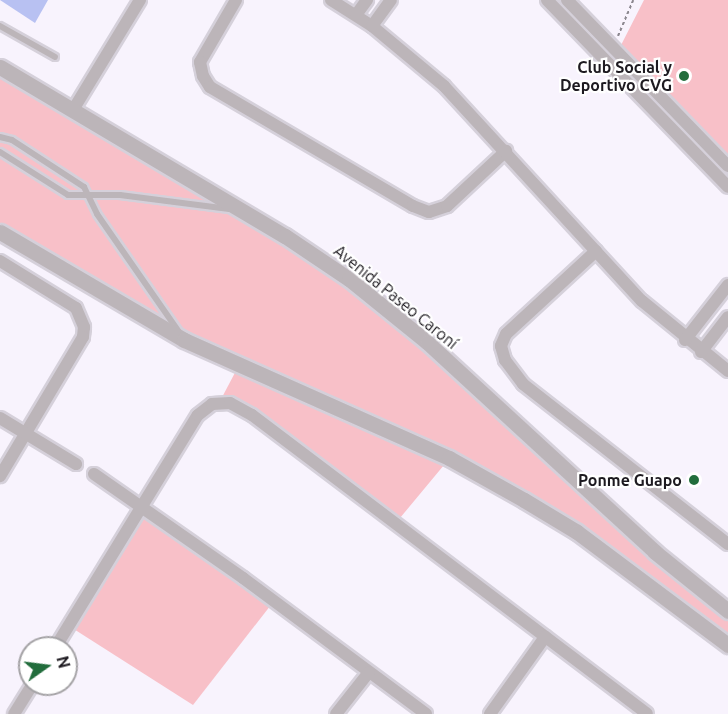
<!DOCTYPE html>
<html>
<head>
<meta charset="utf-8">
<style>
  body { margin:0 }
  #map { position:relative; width:728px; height:714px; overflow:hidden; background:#f8f3fd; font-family:Ubuntu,sans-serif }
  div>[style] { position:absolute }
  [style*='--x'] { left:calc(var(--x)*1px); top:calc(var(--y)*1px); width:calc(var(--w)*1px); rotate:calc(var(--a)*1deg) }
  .green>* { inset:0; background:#f8c0c8 }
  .building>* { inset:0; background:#b8c1f2 }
  .path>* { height:2px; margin-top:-1px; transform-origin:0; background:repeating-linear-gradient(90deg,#8c8890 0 3px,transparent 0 6px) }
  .roads { filter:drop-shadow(2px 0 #d5d0da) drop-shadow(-2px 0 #d5d0da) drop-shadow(0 2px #d5d0da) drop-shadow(0 -2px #d5d0da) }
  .service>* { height:6px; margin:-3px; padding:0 3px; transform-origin:3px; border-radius:3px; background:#bcb5b9 }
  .minor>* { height:12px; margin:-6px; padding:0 6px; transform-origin:6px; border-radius:6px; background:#bcb5b9 }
  .tertiary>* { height:15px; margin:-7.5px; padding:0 7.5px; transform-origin:7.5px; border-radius:7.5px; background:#bcb5b9 }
  .dots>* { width:16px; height:16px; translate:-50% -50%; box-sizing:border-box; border:3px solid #fff; border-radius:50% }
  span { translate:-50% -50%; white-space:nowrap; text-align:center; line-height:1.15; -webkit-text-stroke:4.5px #fff; paint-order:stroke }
  .poi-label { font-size:16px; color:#1d1a20; font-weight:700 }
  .right { translate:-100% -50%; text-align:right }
  .street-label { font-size:16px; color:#1d1a20 }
  .north { position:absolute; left:18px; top:636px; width:60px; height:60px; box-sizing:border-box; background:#fff; border:2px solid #a5a3a6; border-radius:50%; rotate:76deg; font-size:16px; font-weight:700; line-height:24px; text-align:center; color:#1d1a20 }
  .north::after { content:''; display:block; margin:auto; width:21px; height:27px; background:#226d3c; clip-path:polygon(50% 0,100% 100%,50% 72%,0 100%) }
</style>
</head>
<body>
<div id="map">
  <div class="green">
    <i style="clip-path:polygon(547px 0,567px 0,617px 53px,644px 0,728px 0,728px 187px)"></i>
    <i style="clip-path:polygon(0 67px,317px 257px,728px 611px,728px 645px,647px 582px,449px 459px,395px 524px,252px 415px,219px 403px,238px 367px,0 232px)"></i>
    <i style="clip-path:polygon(142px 506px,274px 601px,193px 705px,69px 626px)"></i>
  </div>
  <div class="building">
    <i style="clip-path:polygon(0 0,48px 0,35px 23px)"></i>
  </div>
  <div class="path">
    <i style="--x:618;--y:36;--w:39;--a:-67"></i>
  </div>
  <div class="roads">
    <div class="service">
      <i style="--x:0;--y:26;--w:63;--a:29.4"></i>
      <i style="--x:0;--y:137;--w:12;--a:14"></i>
      <i style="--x:12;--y:140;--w:86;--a:33.1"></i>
      <i style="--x:84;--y:187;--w:30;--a:64"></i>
      <i style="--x:97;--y:214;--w:144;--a:55.2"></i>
      <i style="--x:0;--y:152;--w:80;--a:32.3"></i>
      <i style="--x:68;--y:195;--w:52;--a:0"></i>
      <i style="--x:120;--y:195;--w:110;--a:7.3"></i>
    </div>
    <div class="minor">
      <i style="--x:236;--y:0;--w:72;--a:120.1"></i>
      <i style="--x:200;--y:62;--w:14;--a:78"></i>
      <i style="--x:203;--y:76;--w:13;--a:58"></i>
      <i style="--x:210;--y:87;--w:235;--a:30.4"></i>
      <i style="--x:413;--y:206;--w:17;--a:21"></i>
      <i style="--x:429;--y:212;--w:19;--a:-18"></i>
      <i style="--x:447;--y:206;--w:81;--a:-43"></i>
      <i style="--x:331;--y:0;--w:49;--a:32.4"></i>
      <i style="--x:372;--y:26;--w:94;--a:39.8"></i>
      <i style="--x:444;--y:86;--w:292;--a:47.4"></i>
      <i style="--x:642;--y:301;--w:111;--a:39.1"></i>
      <i style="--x:547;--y:0;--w:260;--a:45.9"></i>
      <i style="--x:567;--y:0;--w:231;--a:45.9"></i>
      <i style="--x:356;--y:15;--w:19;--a:-54"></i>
      <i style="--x:372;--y:26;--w:32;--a:-54"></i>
      <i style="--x:73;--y:110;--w:129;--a:-58.7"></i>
      <i style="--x:596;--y:251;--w:122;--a:137.3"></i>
      <i style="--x:506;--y:334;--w:13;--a:113"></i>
      <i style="--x:501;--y:346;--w:15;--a:74"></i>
      <i style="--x:505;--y:360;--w:30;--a:53"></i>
      <i style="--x:523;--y:384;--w:260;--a:38"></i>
      <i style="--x:0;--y:261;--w:89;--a:31.7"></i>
      <i style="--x:76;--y:308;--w:21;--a:67"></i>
      <i style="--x:84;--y:327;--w:10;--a:96"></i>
      <i style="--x:83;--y:337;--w:162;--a:120.8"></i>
      <i style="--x:685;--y:340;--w:70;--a:-52"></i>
      <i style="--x:701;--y:352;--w:44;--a:-52.4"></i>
      <i style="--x:0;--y:418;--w:89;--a:31.2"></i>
      <i style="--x:94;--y:474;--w:182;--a:34.9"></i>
      <i style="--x:243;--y:578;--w:228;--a:36.6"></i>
      <i style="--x:55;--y:648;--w:273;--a:-58.5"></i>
      <i style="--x:198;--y:415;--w:18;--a:-38"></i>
      <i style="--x:212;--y:404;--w:18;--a:-3"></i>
      <i style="--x:230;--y:403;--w:25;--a:29"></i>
      <i style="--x:252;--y:415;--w:495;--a:37.1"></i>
      <i style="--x:14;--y:714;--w:36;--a:-58"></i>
      <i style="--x:336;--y:714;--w:53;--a:-51.8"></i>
      <i style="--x:490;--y:714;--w:95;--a:-54.5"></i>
    </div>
    <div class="tertiary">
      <i style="--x:0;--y:67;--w:331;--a:30.7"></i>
      <i style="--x:285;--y:236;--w:77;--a:33.9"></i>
      <i style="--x:349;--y:279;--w:100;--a:38.9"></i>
      <i style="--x:427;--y:342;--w:310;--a:42.6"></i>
      <i style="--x:655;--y:552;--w:94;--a:38.9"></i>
      <i style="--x:0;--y:232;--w:213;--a:30.4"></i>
      <i style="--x:184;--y:340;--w:290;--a:24"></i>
      <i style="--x:449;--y:458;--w:86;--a:29.2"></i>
      <i style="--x:524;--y:500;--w:62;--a:31.1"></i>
      <i style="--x:577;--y:532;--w:189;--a:36.8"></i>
    </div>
  </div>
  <div class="dots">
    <i style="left:684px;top:76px;background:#226d3c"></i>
    <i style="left:694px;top:480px;background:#226d3c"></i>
  </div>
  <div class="poi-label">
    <span class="right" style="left:672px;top:76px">Club Social y<br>Deportivo CVG</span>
    <span class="right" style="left:682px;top:480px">Ponme Guapo</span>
  </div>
  <div class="street-label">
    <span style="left:396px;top:297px;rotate:39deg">Avenida Paseo Caroní</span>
  </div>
  <div class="north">N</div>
</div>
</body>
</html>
